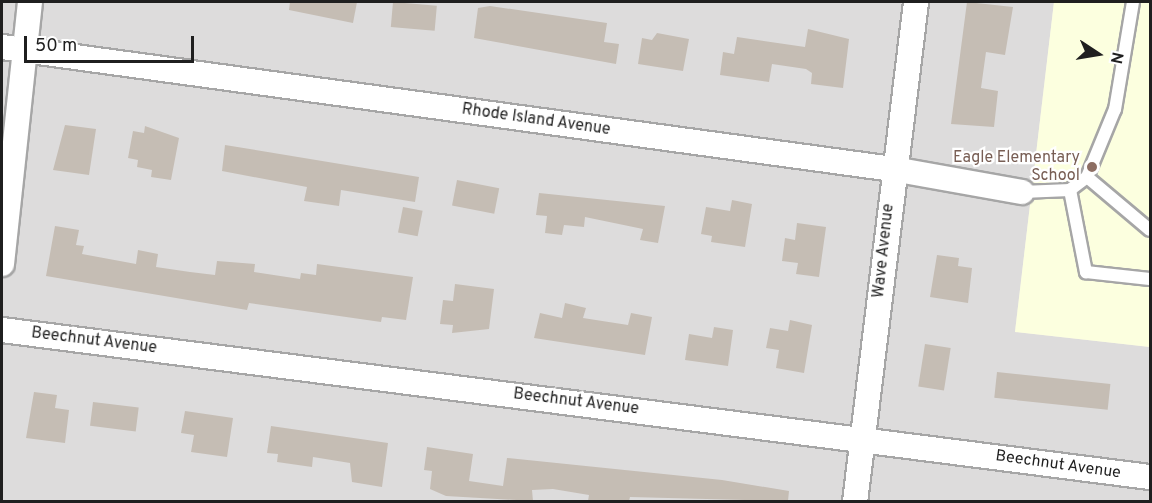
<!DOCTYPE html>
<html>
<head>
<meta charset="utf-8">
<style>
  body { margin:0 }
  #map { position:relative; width:1152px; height:503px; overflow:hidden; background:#f0ede5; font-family:Overpass,sans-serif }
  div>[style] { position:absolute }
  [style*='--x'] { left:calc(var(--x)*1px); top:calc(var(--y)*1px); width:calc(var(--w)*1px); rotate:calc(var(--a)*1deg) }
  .residential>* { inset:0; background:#dddcdc }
  .education>* { inset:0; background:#fcffdf }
  .building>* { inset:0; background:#c5bdb4; transform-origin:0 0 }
  .roads { filter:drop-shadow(2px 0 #a6a6a6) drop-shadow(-2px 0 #a6a6a6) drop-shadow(0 2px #a6a6a6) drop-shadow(0 -2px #a6a6a6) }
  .service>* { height:12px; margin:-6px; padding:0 6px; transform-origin:6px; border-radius:6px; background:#fff }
  .minor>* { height:24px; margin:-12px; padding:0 12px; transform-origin:12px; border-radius:12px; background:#fff }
  .dots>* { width:16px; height:16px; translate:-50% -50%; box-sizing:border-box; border:3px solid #fff; border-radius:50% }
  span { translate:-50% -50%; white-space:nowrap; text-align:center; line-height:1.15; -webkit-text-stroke:4.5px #fff; paint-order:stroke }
  .street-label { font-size:16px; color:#1f1f1f }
  .education-label { font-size:16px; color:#785e54 }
  .right { translate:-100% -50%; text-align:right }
  .frame { position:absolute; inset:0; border:3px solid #1f1f1f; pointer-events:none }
  .north { position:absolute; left:1068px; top:24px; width:60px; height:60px; -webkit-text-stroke:4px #fff; paint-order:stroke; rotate:102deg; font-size:16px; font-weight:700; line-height:24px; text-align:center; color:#1f1f1f }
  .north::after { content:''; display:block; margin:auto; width:21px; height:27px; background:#1f1f1f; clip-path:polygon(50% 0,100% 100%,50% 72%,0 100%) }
  .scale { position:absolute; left:24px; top:36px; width:170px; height:27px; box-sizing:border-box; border:3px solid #1f1f1f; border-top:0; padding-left:8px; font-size:18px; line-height:21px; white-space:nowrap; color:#1f1f1f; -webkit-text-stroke:4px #fff; paint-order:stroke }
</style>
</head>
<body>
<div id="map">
  <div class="residential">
    <i style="clip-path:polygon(2px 2px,1054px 2px,1015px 332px,1150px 347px,1150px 501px,2px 501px)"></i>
  </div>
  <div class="education">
    <i style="clip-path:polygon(1054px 2px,1150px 2px,1150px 347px,1015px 332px)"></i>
  </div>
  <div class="building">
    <i style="clip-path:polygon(290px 2px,357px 2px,353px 23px,289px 10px)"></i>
    <i style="left:393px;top:2px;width:44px;height:25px;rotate:5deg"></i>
    <i style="clip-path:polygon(967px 2px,1013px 7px,1005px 55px,986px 52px,981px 88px,998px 91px,994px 127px,951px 124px)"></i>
    <i style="clip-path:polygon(490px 6px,607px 23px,604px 42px,619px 44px,616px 64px,474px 38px,478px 8px)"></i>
    <i style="clip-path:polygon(808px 29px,849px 39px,843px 88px,811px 84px,812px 73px,806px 69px,772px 64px,769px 82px,720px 75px,723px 52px,734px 54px,737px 37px,805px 47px)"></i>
    <i style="clip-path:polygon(657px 33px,689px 39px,683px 71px,638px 64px,642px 38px,652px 40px)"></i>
    <i style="clip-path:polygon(65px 125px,96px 129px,89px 175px,53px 170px)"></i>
    <i style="clip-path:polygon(145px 126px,179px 138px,171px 180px,151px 177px,152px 170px,137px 167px,138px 160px,128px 158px,133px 131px,144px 133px)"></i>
    <i style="clip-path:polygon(225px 145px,419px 177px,415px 202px,341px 190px,339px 206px,304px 201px,307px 187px,222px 171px)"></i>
    <i style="left:457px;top:180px;width:43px;height:26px;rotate:11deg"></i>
    <i style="clip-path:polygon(539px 193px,665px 206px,658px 243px,640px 240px,643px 229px,585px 217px,584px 227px,564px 225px,562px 235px,545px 233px,547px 216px,536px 215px)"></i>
    <i style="clip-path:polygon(732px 200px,752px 204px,745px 247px,711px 242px,712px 236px,701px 234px,706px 207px,730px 211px)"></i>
    <i style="left:403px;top:207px;width:20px;height:26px;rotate:11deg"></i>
    <i style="clip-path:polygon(797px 223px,826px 227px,819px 277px,796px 274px,798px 263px,782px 261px,785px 238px,795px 240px)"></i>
    <i style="clip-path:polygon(55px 226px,79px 230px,76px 245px,84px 246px,82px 254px,136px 264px,138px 250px,158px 254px,156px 267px,190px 272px,215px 275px,217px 261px,255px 264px,254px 272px,300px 279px,301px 273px,316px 275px,317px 264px,413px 277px,406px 320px,382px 317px,381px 322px,249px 303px,247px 310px,46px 276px)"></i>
    <i style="clip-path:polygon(937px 255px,959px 258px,958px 266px,972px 268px,968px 303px,930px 297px)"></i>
    <i style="clip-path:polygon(455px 284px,494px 289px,489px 329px,452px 333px,453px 325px,440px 324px,443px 300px,453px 301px)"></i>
    <i style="clip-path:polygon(565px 303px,586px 308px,583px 318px,628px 325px,631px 313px,652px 317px,645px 355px,534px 338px,540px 313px,562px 318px)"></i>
    <i style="clip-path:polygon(790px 320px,812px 325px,804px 373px,776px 368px,779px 350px,766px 348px,770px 328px,788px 331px)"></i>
    <i style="clip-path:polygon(714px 327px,733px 330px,728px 366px,685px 360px,689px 334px,712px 338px)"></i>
    <i style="left:925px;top:344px;width:26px;height:43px;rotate:9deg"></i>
    <i style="left:997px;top:372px;width:114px;height:26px;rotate:6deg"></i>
    <i style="clip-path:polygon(34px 392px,57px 395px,55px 408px,69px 410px,65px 443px,26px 438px)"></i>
    <i style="left:93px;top:402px;width:46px;height:24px;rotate:7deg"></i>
    <i style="clip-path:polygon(185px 411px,233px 418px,227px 457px,191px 452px,194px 435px,181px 433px)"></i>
    <i style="clip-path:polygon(271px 426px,388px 443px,382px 487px,352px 482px,350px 463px,313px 457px,312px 467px,277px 462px,278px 454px,267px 453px)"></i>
    <i style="clip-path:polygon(427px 447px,473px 454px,469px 481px,503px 486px,507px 458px,722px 480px,789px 491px,788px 501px,630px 497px,629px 501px,588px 501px,589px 495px,553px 489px,532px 490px,533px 501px,446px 496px,430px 489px,432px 471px,424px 470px)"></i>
  </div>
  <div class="roads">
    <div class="service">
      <i style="--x:1133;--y:2;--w:109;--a:99.5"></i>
      <i style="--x:1115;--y:109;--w:74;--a:112.4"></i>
      <i style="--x:1087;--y:177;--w:21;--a:143"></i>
      <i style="--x:1070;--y:190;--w:84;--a:79"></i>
      <i style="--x:1086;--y:272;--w:64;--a:6.2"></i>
      <i style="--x:1087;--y:177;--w:82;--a:40.1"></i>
      <i style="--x:1022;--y:192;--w:48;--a:-2.4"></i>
    </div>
    <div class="minor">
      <i style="--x:2;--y:47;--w:899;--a:7.8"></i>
      <i style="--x:893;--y:169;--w:131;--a:10.1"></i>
      <i style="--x:2;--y:264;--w:263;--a:-83.9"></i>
      <i style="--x:2;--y:330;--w:1157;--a:7.3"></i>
      <i style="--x:855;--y:502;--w:504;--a:-83.04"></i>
    </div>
  </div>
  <div class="dots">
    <i style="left:1092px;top:167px;background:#8d6e63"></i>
  </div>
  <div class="street-label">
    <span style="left:536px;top:120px;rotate:8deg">Rhode Island Avenue</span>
    <span style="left:884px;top:251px;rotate:-84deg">Wave Avenue</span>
    <span style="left:94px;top:341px;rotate:7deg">Beechnut Avenue</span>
    <span style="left:576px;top:402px;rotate:7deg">Beechnut Avenue</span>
    <span style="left:1058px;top:465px;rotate:8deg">Beechnut Avenue</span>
  </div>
  <div class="education-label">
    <span class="right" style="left:1080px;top:167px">Eagle Elementary<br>School</span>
  </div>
  <div class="frame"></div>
  <div class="north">N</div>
  <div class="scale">50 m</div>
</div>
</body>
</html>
